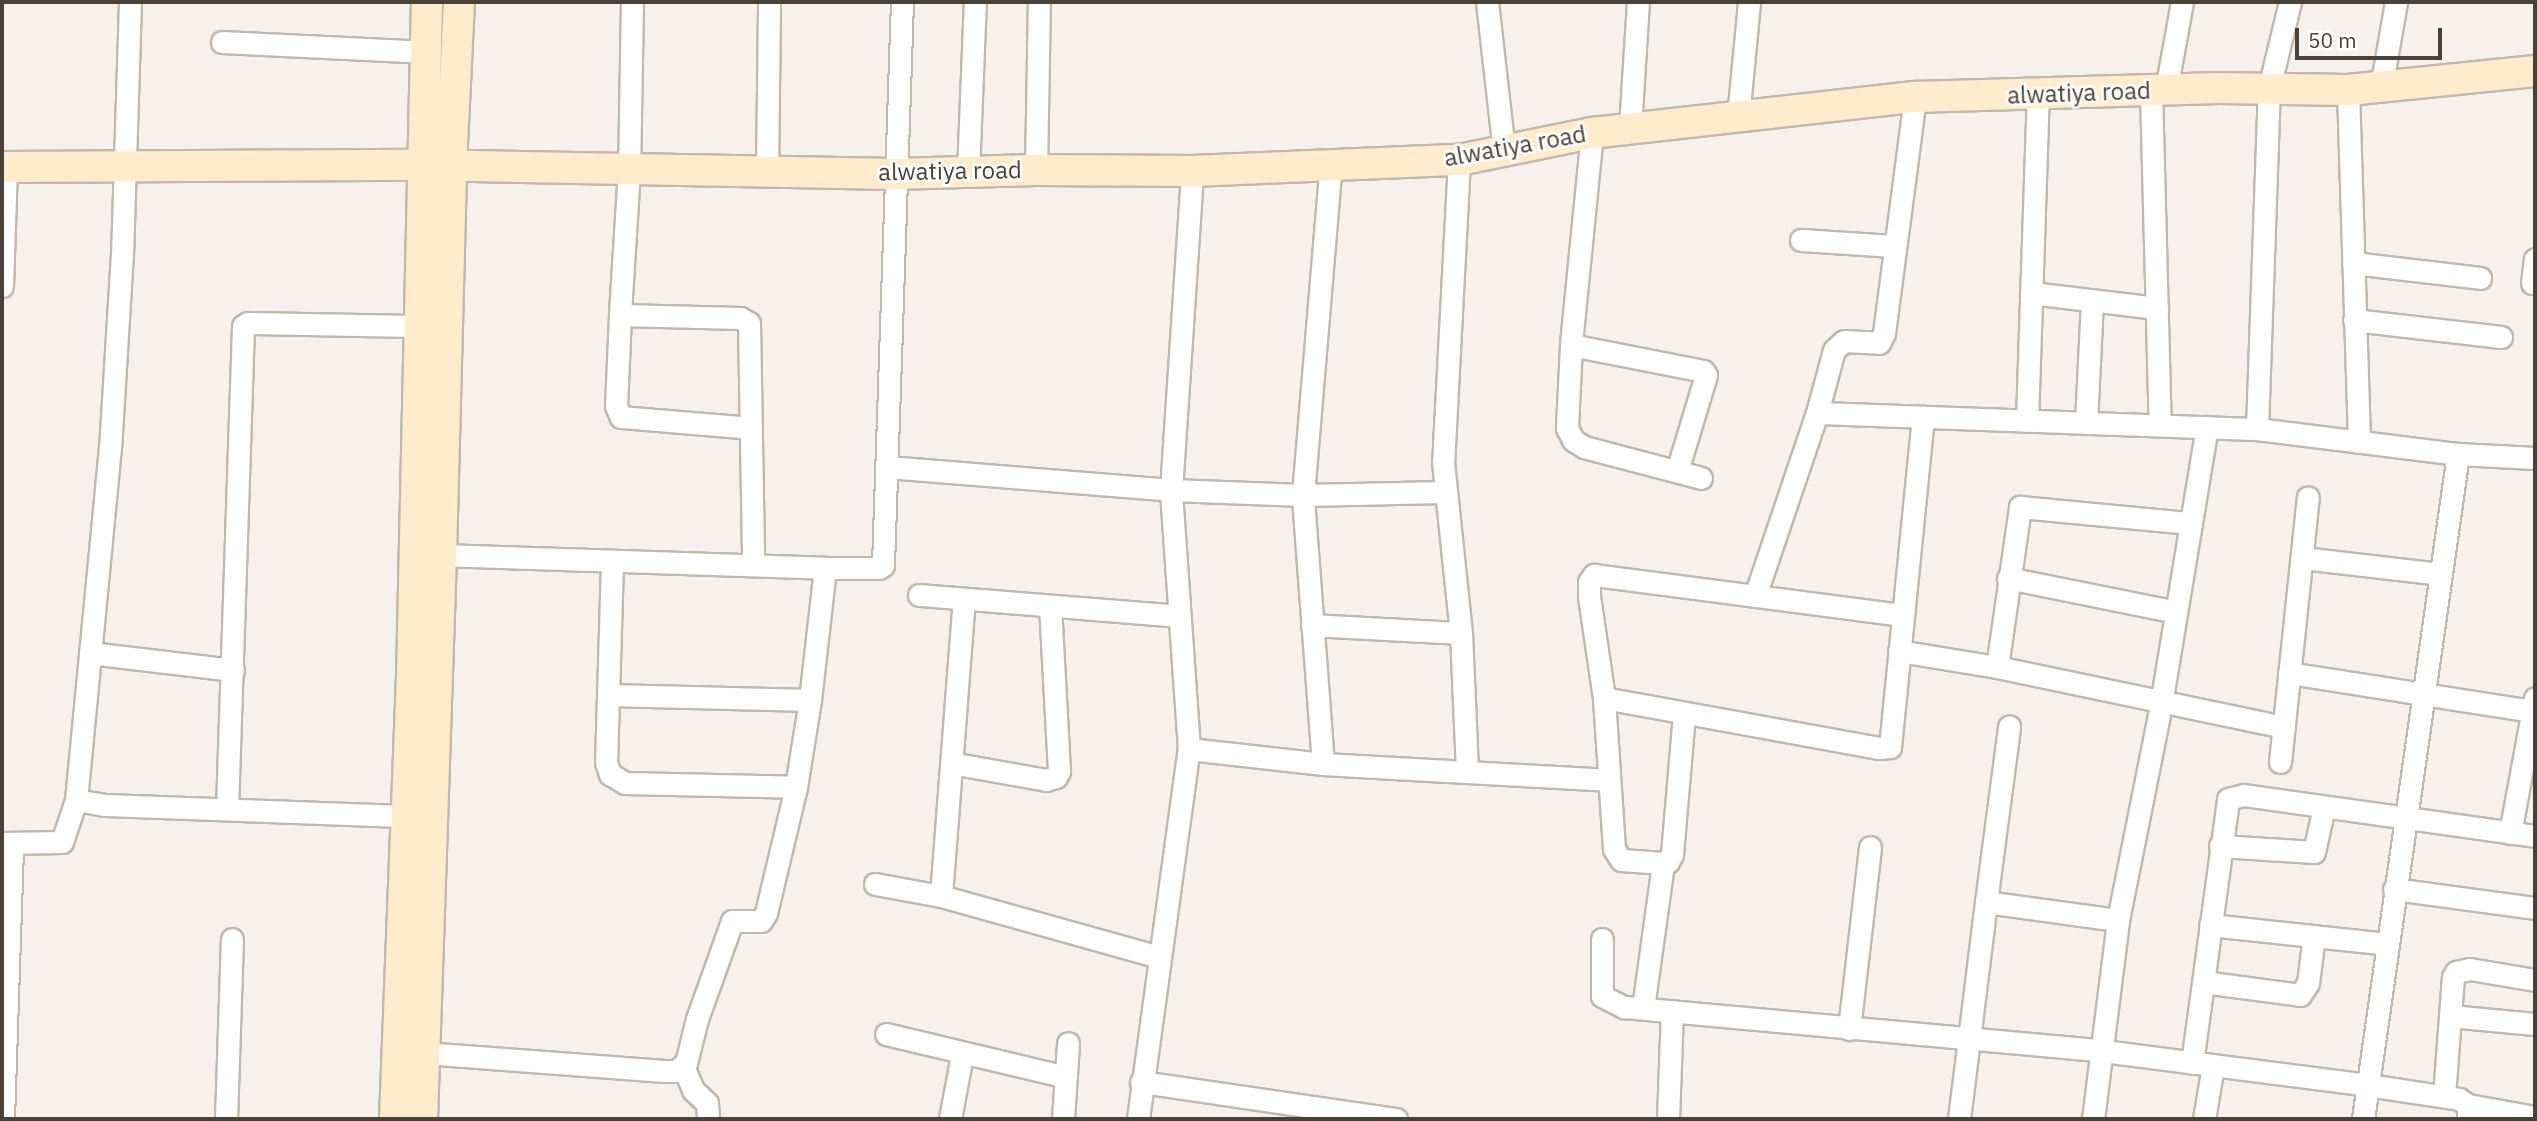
<!DOCTYPE html>
<html>
<head>
<meta charset="utf-8">
<style>
  body { margin:0 }
  #map { position:relative; width:2537px; height:1121px; overflow:hidden; background:#f6f1ec; font-family:"IBM Plex Sans",sans-serif }
  div>[style] { position:absolute }
  [style*='--x'] { left:calc(var(--x)*1px); top:calc(var(--y)*1px); width:calc(var(--w)*1px); rotate:calc(var(--a)*1deg) }
  .roads { filter:drop-shadow(2px 0 #c1b8ae) drop-shadow(-2px 0 #c1b8ae) drop-shadow(0 2px #c1b8ae) drop-shadow(0 -2px #c1b8ae) }
  .street>* { height:21px; margin:-10.5px; padding:0 10.5px; transform-origin:10.5px; border-radius:10.5px; background:#fff }
  .secondary>* { height:30px; margin:-15px; padding:0 15px; transform-origin:15px; border-radius:15px; background:#feeccd }
  span { translate:-50% -50%; white-space:nowrap; text-align:center; line-height:1.15; -webkit-text-stroke:5px #fff; paint-order:stroke }
  .street-label { font-size:24px; color:#4a4139 }
  .frame { position:absolute; inset:0; border:4px solid #4a4139; pointer-events:none }
  .scale { position:absolute; left:2295px; top:28px; width:147px; height:32px; box-sizing:border-box; border:4px solid #4a4139; border-top:0; padding-left:9px; font-size:21px; line-height:24px; white-space:nowrap; color:#4a4139; -webkit-text-stroke:5px #fff; paint-order:stroke }
</style>
</head>
<body>
<div id="map">
  <div class="roads">
    <div class="street">
      <i style="--x:130;--y:2;--w:251;--a:91.8"></i>
      <i style="--x:122;--y:253;--w:194;--a:93.5"></i>
      <i style="--x:110;--y:447;--w:355;--a:95.5"></i>
      <i style="--x:76;--y:800;--w:27;--a:10"></i>
      <i style="--x:103;--y:805;--w:302;--a:2.1"></i>
      <i style="--x:632;--y:2;--w:168;--a:91"></i>
      <i style="--x:629;--y:170;--w:145;--a:93.6"></i>
      <i style="--x:620;--y:315;--w:120;--a:1.4"></i>
      <i style="--x:740;--y:318;--w:10;--a:29"></i>
      <i style="--x:749;--y:323;--w:240;--a:89"></i>
      <i style="--x:1487;--y:2;--w:151;--a:83.5"></i>
      <i style="--x:222;--y:42;--w:206;--a:2.8"></i>
      <i style="--x:2381;--y:88;--w:87;--a:-80.1"></i>
      <i style="--x:2166;--y:90;--w:89;--a:-79.7"></i>
      <i style="--x:2348;--y:90;--w:352;--a:88.2"></i>
      <i style="--x:2151;--y:91;--w:334;--a:88.5"></i>
      <i style="--x:1738;--y:117;--w:116;--a:-84.5"></i>
      <i style="--x:1630;--y:128;--w:126;--a:-86.4"></i>
      <i style="--x:1592;--y:133;--w:213;--a:95.7"></i>
      <i style="--x:1571;--y:345;--w:83;--a:92.8"></i>
      <i style="--x:1567;--y:428;--w:13;--a:63"></i>
      <i style="--x:1573;--y:440;--w:13;--a:32"></i>
      <i style="--x:1584;--y:447;--w:121;--a:14.8"></i>
      <i style="--x:1459;--y:160;--w:302;--a:93"></i>
      <i style="--x:1443;--y:462;--w:172;--a:84"></i>
      <i style="--x:1461;--y:633;--w:138;--a:87.5"></i>
      <i style="--x:1036;--y:170;--w:168;--a:-89"></i>
      <i style="--x:767;--y:172;--w:170;--a:-89.3"></i>
      <i style="--x:968;--y:173;--w:171;--a:-87.7"></i>
      <i style="--x:1801;--y:240;--w:93;--a:3.7"></i>
      <i style="--x:2353;--y:263;--w:128;--a:6.7"></i>
      <i style="--x:2532;--y:283;--w:24;--a:-83"></i>
      <i style="--x:2;--y:286;--w:119;--a:-88.1"></i>
      <i style="--x:2031;--y:293;--w:127;--a:6.8"></i>
      <i style="--x:620;--y:315;--w:91;--a:92.5"></i>
      <i style="--x:616;--y:406;--w:12;--a:66"></i>
      <i style="--x:621;--y:417;--w:130;--a:4.8"></i>
      <i style="--x:2354;--y:320;--w:148;--a:6.6"></i>
      <i style="--x:1571;--y:345;--w:135;--a:11.1"></i>
      <i style="--x:1703;--y:371;--w:5;--a:53"></i>
      <i style="--x:1706;--y:375;--w:100;--a:106.8"></i>
      <i style="--x:1817;--y:413;--w:440;--a:2.1"></i>
      <i style="--x:2257;--y:429;--w:203;--a:7.1"></i>
      <i style="--x:2458;--y:454;--w:77;--a:3"></i>
      <i style="--x:2027;--y:421;--w:326;--a:-88.1"></i>
      <i style="--x:2086;--y:423;--w:123;--a:-87.2"></i>
      <i style="--x:2257;--y:429;--w:341;--a:-88"></i>
      <i style="--x:2269;--y:88;--w:89;--a:-76.3"></i>
      <i style="--x:887;--y:467;--w:285;--a:4.6"></i>
      <i style="--x:1171;--y:490;--w:132;--a:2.2"></i>
      <i style="--x:1303;--y:495;--w:141;--a:-1.2"></i>
      <i style="--x:441;--y:555;--w:384;--a:1.9"></i>
      <i style="--x:825;--y:568;--w:54;--a:0"></i>
      <i style="--x:879;--y:568;--w:5;--a:-37"></i>
      <i style="--x:883;--y:565;--w:563;--a:-88.07"></i>
      <i style="--x:2302;--y:558;--w:139;--a:6.6"></i>
      <i style="--x:612;--y:562;--w:200;--a:91.7"></i>
      <i style="--x:606;--y:762;--w:13;--a:72"></i>
      <i style="--x:610;--y:774;--w:17;--a:31"></i>
      <i style="--x:625;--y:783;--w:171;--a:1.3"></i>
      <i style="--x:2008;--y:578;--w:171;--a:11.4"></i>
      <i style="--x:919;--y:595;--w:261;--a:4.6"></i>
      <i style="--x:1755;--y:596;--w:193;--a:-71.3"></i>
      <i style="--x:1817;--y:413;--w:65;--a:-74.9"></i>
      <i style="--x:1834;--y:350;--w:13;--a:-42"></i>
      <i style="--x:1844;--y:341;--w:35;--a:3"></i>
      <i style="--x:1879;--y:343;--w:11;--a:-63"></i>
      <i style="--x:1884;--y:333;--w:238;--a:-82.5"></i>
      <i style="--x:1312;--y:625;--w:149;--a:3.1"></i>
      <i style="--x:1899;--y:651;--w:99;--a:9.3"></i>
      <i style="--x:1997;--y:667;--w:293;--a:11.8"></i>
      <i style="--x:90;--y:653;--w:144;--a:6.8"></i>
      <i style="--x:1997;--y:667;--w:162;--a:-81.8"></i>
      <i style="--x:2020;--y:507;--w:171;--a:5.4"></i>
      <i style="--x:2289;--y:673;--w:247;--a:8.9"></i>
      <i style="--x:609;--y:695;--w:201;--a:1.4"></i>
      <i style="--x:1604;--y:698;--w:280;--a:10.3"></i>
      <i style="--x:1879;--y:748;--w:11;--a:-5"></i>
      <i style="--x:1890;--y:747;--w:332;--a:-84.3"></i>
      <i style="--x:1684;--y:714;--w:141;--a:94.9"></i>
      <i style="--x:1672;--y:854;--w:9;--a:117"></i>
      <i style="--x:1668;--y:862;--w:5;--a:169"></i>
      <i style="--x:1663;--y:863;--w:42;--a:-175.9"></i>
      <i style="--x:1621;--y:860;--w:13;--a:-122"></i>
      <i style="--x:1614;--y:849;--w:151;--a:-93.8"></i>
      <i style="--x:1604;--y:698;--w:103;--a:-98.4"></i>
      <i style="--x:1589;--y:596;--w:14;--a:-90"></i>
      <i style="--x:1589;--y:582;--w:9;--a:-54"></i>
      <i style="--x:1594;--y:575;--w:311;--a:7.4"></i>
      <i style="--x:1189;--y:749;--w:135;--a:6.4"></i>
      <i style="--x:1323;--y:764;--w:284;--a:3.2"></i>
      <i style="--x:2280;--y:762;--w:266;--a:-84"></i>
      <i style="--x:951;--y:763;--w:97;--a:10.1"></i>
      <i style="--x:1046;--y:780;--w:10;--a:-17"></i>
      <i style="--x:1056;--y:777;--w:7;--a:-63"></i>
      <i style="--x:1059;--y:771;--w:165;--a:-93.1"></i>
      <i style="--x:1323;--y:764;--w:270;--a:-94.3"></i>
      <i style="--x:1303;--y:495;--w:332;--a:-85.2"></i>
      <i style="--x:227;--y:809;--w:483;--a:-88.1"></i>
      <i style="--x:243;--y:326;--w:6;--a:-31"></i>
      <i style="--x:248;--y:323;--w:170;--a:1"></i>
      <i style="--x:2510;--y:833;--w:137;--a:-79.5"></i>
      <i style="--x:2;--y:843;--w:60;--a:-1"></i>
      <i style="--x:62;--y:842;--w:44;--a:-71.6"></i>
      <i style="--x:2220;--y:846;--w:94;--a:3.7"></i>
      <i style="--x:2314;--y:852;--w:46;--a:-77.5"></i>
      <i style="--x:875;--y:884;--w:67;--a:10.3"></i>
      <i style="--x:941;--y:896;--w:227;--a:15.6"></i>
      <i style="--x:2394;--y:889;--w:142;--a:7.7"></i>
      <i style="--x:941;--y:896;--w:298;--a:-85.6"></i>
      <i style="--x:1986;--y:902;--w:177;--a:-82.5"></i>
      <i style="--x:2210;--y:925;--w:178;--a:6.1"></i>
      <i style="--x:1602;--y:939;--w:57;--a:90"></i>
      <i style="--x:1602;--y:996;--w:25;--a:27"></i>
      <i style="--x:1624;--y:1007;--w:481;--a:5.2"></i>
      <i style="--x:2103;--y:1051;--w:267;--a:7.3"></i>
      <i style="--x:2368;--y:1085;--w:92;--a:8.7"></i>
      <i style="--x:2459;--y:1099;--w:11;--a:34"></i>
      <i style="--x:2468;--y:1105;--w:14;--a:90"></i>
      <i style="--x:2203;--y:982;--w:98;--a:7.6"></i>
      <i style="--x:2300;--y:995;--w:14;--a:-56"></i>
      <i style="--x:2308;--y:983;--w:47;--a:-82.7"></i>
      <i style="--x:1643;--y:1008;--w:146;--a:-82.1"></i>
      <i style="--x:2450;--y:1016;--w:85;--a:5.4"></i>
      <i style="--x:1849;--y:1029;--w:183;--a:-83.4"></i>
      <i style="--x:886;--y:1034;--w:185;--a:13.4"></i>
      <i style="--x:424;--y:1053;--w:241;--a:4.3"></i>
      <i style="--x:664;--y:1071;--w:12;--a:0"></i>
      <i style="--x:676;--y:1071;--w:13;--a:-39"></i>
      <i style="--x:686;--y:1063;--w:45;--a:-76"></i>
      <i style="--x:697;--y:1019;--w:104;--a:-70.3"></i>
      <i style="--x:732;--y:921;--w:29;--a:0"></i>
      <i style="--x:761;--y:921;--w:9;--a:-58"></i>
      <i style="--x:766;--y:913;--w:130;--a:-76.6"></i>
      <i style="--x:796;--y:787;--w:88;--a:-80.9"></i>
      <i style="--x:810;--y:700;--w:133;--a:-83.5"></i>
      <i style="--x:2192;--y:1063;--w:266;--a:-82.2"></i>
      <i style="--x:2228;--y:799;--w:16;--a:-14"></i>
      <i style="--x:2244;--y:795;--w:294;--a:8"></i>
      <i style="--x:683;--y:1066;--w:26;--a:67"></i>
      <i style="--x:693;--y:1090;--w:19;--a:43"></i>
      <i style="--x:707;--y:1103;--w:16;--a:86"></i>
      <i style="--x:1141;--y:1082;--w:258;--a:8.3"></i>
      <i style="--x:2444;--y:1096;--w:119;--a:-85.7"></i>
      <i style="--x:2453;--y:977;--w:6;--a:-59"></i>
      <i style="--x:2456;--y:972;--w:14;--a:-12"></i>
      <i style="--x:2470;--y:969;--w:66;--a:9.6"></i>
      <i style="--x:2468;--y:1105;--w:68;--a:10.2"></i>
      <i style="--x:3;--y:1119;--w:276;--a:-88.1"></i>
      <i style="--x:226;--y:1119;--w:180;--a:-88.1"></i>
      <i style="--x:950;--y:1119;--w:65;--a:-79.4"></i>
      <i style="--x:1063;--y:1119;--w:76;--a:-86.2"></i>
      <i style="--x:1138;--y:1119;--w:373;--a:-82.2"></i>
      <i style="--x:1189;--y:749;--w:260;--a:-94"></i>
      <i style="--x:1171;--y:490;--w:320;--a:-86.2"></i>
      <i style="--x:1668;--y:1119;--w:108;--a:-87.9"></i>
      <i style="--x:1959;--y:1119;--w:219;--a:-82.9"></i>
      <i style="--x:1986;--y:902;--w:133;--a:7.8"></i>
      <i style="--x:2093;--y:1119;--w:201;--a:-82.8"></i>
      <i style="--x:2118;--y:920;--w:220;--a:-78.7"></i>
      <i style="--x:2161;--y:704;--w:281;--a:-80.6"></i>
      <i style="--x:2204;--y:1119;--w:54;--a:-80.4"></i>
      <i style="--x:2363;--y:1119;--w:672;--a:-81.87"></i>
    </div>
    <div class="secondary">
      <i style="--x:2;--y:167;--w:420;--a:-0.3"></i>
      <i style="--x:422;--y:165;--w:472;--a:1.1"></i>
      <i style="--x:894;--y:174;--w:142;--a:-1.6"></i>
      <i style="--x:1036;--y:170;--w:156;--a:0.4"></i>
      <i style="--x:1192;--y:171;--w:267;--a:-2.4"></i>
      <i style="--x:1459;--y:160;--w:136;--a:-11.5"></i>
      <i style="--x:1592;--y:133;--w:325;--a:-6.4"></i>
      <i style="--x:1915;--y:97;--w:304;--a:-1.7"></i>
      <i style="--x:2219;--y:88;--w:129;--a:0.9"></i>
      <i style="--x:2348;--y:90;--w:188;--a:-5.8"></i>
      <i style="--x:395;--y:1119;--w:442;--a:-87.8"></i>
      <i style="--x:412;--y:677;--w:675;--a:-88.73"></i>
      <i style="--x:422;--y:1119;--w:564;--a:-88.07"></i>
      <i style="--x:441;--y:555;--w:390;--a:-88.5"></i>
      <i style="--x:451;--y:165;--w:163;--a:-87.2"></i>
    </div>
  </div>
  <div class="street-label">
    <span style="left:2079px;top:93px;rotate:-2deg">alwatiya road</span>
    <span style="left:1515px;top:146px;rotate:-10deg">alwatiya road</span>
    <span style="left:950px;top:171px;rotate:-1deg">alwatiya road</span>
  </div>
  <div class="frame"></div>
  <div class="scale">50 m</div>
</div>
</body>
</html>
